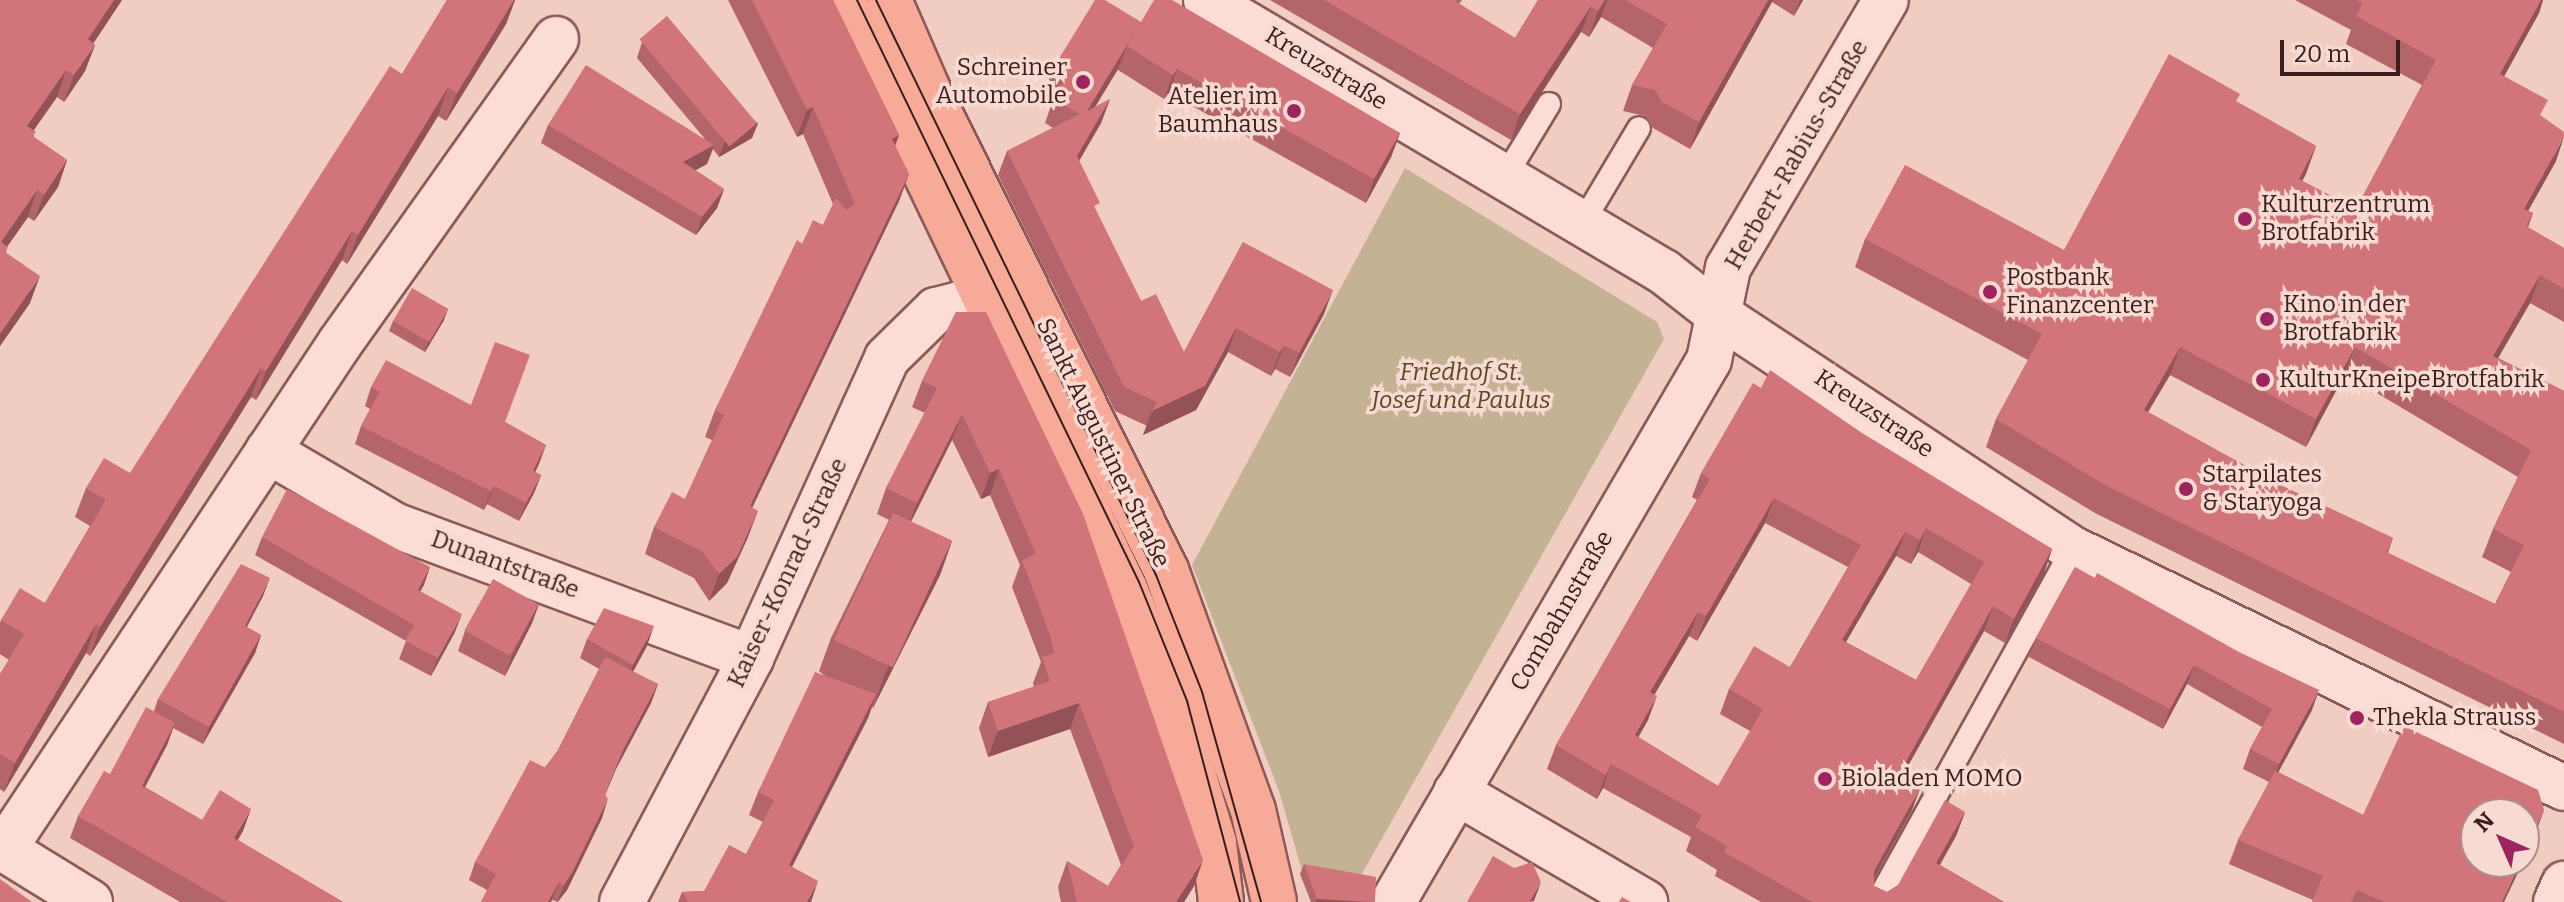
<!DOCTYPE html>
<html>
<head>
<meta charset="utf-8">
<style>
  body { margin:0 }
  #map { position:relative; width:2564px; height:902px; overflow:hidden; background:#f1ccc1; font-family:Bitter,serif }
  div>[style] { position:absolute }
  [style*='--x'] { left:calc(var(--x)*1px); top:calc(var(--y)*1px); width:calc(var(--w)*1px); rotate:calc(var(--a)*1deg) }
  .cemetery>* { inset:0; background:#c4b294 }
  .roads { filter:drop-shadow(2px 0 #8b5a58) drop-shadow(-2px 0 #8b5a58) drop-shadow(0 2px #8b5a58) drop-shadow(0 -2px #8b5a58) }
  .service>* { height:22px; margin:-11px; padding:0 11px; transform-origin:11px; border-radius:11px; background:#fbddd5 }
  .minor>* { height:44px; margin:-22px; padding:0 22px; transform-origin:22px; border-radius:22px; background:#fbddd5 }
  .primary>* { height:44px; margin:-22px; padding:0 22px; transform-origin:22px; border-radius:22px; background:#f6aa97 }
  .tram>* { height:2px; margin:-1px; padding:0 1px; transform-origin:1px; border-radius:1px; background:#3a1d1d }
  .wall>* { inset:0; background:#b4656a }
  .shaded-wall>* { inset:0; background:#925256 }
  .building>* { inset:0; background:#d1757b; transform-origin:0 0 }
  .dots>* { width:22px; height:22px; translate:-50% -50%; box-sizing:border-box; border:4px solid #f7dad1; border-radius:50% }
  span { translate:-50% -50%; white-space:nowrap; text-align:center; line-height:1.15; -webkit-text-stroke:7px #f7dad1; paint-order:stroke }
  .poi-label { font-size:24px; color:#3a1d1d }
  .right { translate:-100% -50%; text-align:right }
  .left { translate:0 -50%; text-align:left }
  .street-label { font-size:24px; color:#3a1d1d }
  .park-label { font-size:24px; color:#584b22; font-style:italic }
  .north { position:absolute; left:2460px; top:798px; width:80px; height:80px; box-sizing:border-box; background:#f7dad1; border:2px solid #ab8e89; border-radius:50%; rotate:315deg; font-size:22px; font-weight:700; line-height:32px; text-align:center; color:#3a1d1d }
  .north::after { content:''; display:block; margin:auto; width:28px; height:36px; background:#9e2460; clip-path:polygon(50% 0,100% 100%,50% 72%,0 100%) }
  .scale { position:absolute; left:2280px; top:40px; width:120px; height:36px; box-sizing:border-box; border:4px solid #3a1d1d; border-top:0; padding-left:10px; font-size:24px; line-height:28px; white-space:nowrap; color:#3a1d1d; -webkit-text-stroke:6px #f7dad1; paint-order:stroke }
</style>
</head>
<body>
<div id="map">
  <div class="cemetery">
    <i style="clip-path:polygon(1405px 168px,1657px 322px,1664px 339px,1346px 902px,1311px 902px,1279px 791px,1192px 565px)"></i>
  </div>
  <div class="roads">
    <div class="service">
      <i style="--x:1506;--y:175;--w:83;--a:-58.8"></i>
      <i style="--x:1583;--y:222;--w:109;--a:-59.2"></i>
      <i style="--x:1877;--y:902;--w:404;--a:-61"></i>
    </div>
    <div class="minor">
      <i style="--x:1206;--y:0;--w:533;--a:30.71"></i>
      <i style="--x:1664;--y:272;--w:70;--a:38"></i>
      <i style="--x:1719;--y:315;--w:424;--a:33.5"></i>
      <i style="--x:2073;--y:549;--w:546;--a:25.96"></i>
      <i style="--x:268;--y:451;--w:146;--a:30.4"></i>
      <i style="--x:394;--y:525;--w:381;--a:20.4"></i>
      <i style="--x:1456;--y:792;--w:219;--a:30.2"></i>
      <i style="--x:90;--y:902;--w:101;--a:-148.4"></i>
      <i style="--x:4;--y:849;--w:607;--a:-56.41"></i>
      <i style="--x:340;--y:343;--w:373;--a:-54.6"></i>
      <i style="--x:622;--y:902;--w:276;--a:-62.1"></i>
      <i style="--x:751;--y:658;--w:329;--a:-65.6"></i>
      <i style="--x:887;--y:358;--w:69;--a:-44.4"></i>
      <i style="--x:936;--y:310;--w:25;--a:-14"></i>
      <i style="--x:960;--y:304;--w:38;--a:23"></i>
      <i style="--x:1393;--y:902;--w:627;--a:-59.76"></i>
      <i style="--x:1709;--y:360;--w:94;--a:-78.3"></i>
      <i style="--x:1728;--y:268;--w:311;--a:-59.5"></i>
      <i style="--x:2556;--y:902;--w:20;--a:-66"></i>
    </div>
    <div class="primary">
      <i style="--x:842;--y:0;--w:653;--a:64.34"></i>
      <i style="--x:1125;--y:589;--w:127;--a:67.9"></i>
      <i style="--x:1173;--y:707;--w:142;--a:73.2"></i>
      <i style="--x:1214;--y:843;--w:59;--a:83.2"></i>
      <i style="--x:889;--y:0;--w:100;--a:66.5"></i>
      <i style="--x:929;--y:92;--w:534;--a:63.63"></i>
      <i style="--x:1166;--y:570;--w:255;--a:70.1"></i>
      <i style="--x:1253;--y:810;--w:94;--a:77.1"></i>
    </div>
  </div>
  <div class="tram">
    <i style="--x:857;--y:0;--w:647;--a:64.15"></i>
    <i style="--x:1139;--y:582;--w:128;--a:68"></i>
    <i style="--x:1187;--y:701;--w:208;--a:75.2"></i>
    <i style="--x:876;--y:0;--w:640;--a:64.04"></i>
    <i style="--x:1156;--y:575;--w:126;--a:68.5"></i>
    <i style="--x:1202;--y:692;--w:218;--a:74.3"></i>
  </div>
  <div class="wall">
    <i style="clip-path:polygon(0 0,122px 0,93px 44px,95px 45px,85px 71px,64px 102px,57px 97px,33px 130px,34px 137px,67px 160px,58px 187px,34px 221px,28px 217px,7px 246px,6px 252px,30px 303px,0 346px)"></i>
    <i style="clip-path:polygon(447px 0,515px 0,506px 24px,446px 121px,438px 116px,347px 264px,342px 260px,256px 400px,251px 397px,90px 656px,86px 653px,4px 792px,0 789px,0 674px,9px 660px,0 654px,0 623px,1px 620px,45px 603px,90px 526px,75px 517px,86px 488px,130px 473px,402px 74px)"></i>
    <i style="clip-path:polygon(728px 0,833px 0,899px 135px,895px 146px,909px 174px,899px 201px,752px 508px,748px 537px,727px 583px,709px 601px,694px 578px,645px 554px,654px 527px,685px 499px,712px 440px,705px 437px,715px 410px,802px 244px,823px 225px,833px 204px,803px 134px,797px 137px)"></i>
    <i style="clip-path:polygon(1270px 0,1462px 0,1459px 4px,1515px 38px,1538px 0,1803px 0,1794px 16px,1772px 2px,1690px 149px,1653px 128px,1645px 116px,1623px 111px,1632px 85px,1653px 48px,1601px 17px,1589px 37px,1581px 32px,1511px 140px)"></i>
    <i style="clip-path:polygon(evenodd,2295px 0,2543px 0,2539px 13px,2504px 76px,2542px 117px,2556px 161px,2528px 211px,2533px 213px,2528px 228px,2564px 248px,2564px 322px,2530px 303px,2498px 358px,2564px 391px,2564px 744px,2095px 513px,1986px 447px,1996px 419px,2028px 360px,1855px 267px,1865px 239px,2064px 250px,2237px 102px,2316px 146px,2302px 181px,2356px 209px,2422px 85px,2346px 44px,2351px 30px,2295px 0,2345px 374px,2518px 477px,2493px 529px,2482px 557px,2511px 572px,2495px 604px,2388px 553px,2393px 538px,2280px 485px,2148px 412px,2170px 375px,2306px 447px,2345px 374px)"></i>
    <i style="clip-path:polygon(1141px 22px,1400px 133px,1391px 157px,1366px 203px,1169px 93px,1164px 99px,1118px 70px,1118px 69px,1095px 107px,1110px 99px,1101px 123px,1079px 161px,1096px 212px,1141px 301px,1184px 352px,1243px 242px,1324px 314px,1290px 377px,1275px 369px,1271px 376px,1228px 352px,1196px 410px,1143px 435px,1147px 426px,1115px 411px,998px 175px,1007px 151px,1053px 128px,1045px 123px,1053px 100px,1043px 94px,1052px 70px)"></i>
    <i style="clip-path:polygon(642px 42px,758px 123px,752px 138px,719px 157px,713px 149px,707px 164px,695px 170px,724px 189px,717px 208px,696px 235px,541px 143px,548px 125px,705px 139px,637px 58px)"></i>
    <i style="clip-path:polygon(956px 312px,1194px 886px,1184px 902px,1061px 902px,1058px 887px,1067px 861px,1108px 886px,1121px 865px,1070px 729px,988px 757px,979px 728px,988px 702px,1034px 687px,1033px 683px,1041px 662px,1012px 587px,1020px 565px,990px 495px,981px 499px,952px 440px,911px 522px,952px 541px,940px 575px,873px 708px,872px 707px,868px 718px,792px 867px,811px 902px,678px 902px,682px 892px,704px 891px,746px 854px,763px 822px,749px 815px,758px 792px,825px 676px,819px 671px,831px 638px,889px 520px,877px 514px,886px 488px,925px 413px,912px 407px,922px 381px)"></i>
    <i style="clip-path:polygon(444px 320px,425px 352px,389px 331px,393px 321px)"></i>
    <i style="clip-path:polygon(371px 387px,505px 422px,546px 445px,535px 472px,541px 475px,534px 493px,519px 521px,487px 504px,484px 510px,355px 444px,361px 426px,370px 409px,365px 406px)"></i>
    <i style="clip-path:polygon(evenodd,1865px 435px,2052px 549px,2044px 573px,2005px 643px,1984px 631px,1902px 776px,1912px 810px,1874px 879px,1874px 886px,1887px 892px,1898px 885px,1965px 812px,1956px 836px,1940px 865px,2004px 902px,1761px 902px,1715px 876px,1717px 870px,1686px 851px,1691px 837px,1603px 788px,1597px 799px,1547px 769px,1556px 745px,1697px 500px,1692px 497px,1701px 473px,1865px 435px,1765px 523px,1848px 567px,1790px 667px,1729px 689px,1720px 714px,1750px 731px,1718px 786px,1638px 737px,1648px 720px,1654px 694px,1689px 636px,1697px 641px,1765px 523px,1865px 435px,1918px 552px,1971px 584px,1916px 680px,1846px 642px,1896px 556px,1911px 564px,1918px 552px)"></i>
    <i style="clip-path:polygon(262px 537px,430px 567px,420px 591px,455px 632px,431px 676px,399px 659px,406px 641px,255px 555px)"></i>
    <i style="clip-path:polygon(2075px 567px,2312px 710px,2278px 772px,2363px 815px,2544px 810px,2535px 834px,2524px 859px,2524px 814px,2504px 902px,2312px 902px,2313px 900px,2229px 864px,2238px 840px,2269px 782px,2243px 769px,2250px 749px,2262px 727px,2187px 684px,2163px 729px,2029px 657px,2036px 638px)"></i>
    <i style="clip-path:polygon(263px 596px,247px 627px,261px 635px,255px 653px,203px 744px,173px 728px,167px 745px,145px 787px,202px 820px,243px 831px,238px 840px,343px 902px,180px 902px,70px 838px,78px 816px,110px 774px,154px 711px,158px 699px)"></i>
    <i style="clip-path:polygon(539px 604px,532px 623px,505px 676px,458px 651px,465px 631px)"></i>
    <i style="clip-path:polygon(587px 639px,647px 646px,633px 672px,658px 684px,651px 703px,616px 769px,605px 795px,602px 818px,567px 890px,558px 902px,552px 900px,551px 902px,481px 902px,487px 890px,469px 880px,475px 862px,558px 750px,599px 669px,580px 658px)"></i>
    <i style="clip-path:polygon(1304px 864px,1375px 902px,1311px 902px,1300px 874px)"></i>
  </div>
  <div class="shaded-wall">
    <i style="clip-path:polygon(114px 0,122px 0,78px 66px,88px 39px)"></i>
    <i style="clip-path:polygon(514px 0,515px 0,506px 24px,446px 121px,457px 93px)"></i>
    <i style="clip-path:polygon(1605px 0,1607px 0,1601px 17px,1589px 37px,1598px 11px)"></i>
    <i style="clip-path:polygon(1768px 0,1773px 0,1690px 149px,1699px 122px)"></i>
    <i style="clip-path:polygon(1800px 0,1803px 0,1794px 16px)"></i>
    <i style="clip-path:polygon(2541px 0,2543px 0,2539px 13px,2490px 102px,2500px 74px)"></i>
    <i style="clip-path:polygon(1591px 6px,1581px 32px,1511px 140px,1520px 114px)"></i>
    <i style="clip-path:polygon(95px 45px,85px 71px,64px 102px,74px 75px)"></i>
    <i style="clip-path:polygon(1127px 46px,1118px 69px,1078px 135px,1087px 111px)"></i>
    <i style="clip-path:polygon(1177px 69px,1169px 93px,1164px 99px,1173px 75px)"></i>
    <i style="clip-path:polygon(66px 70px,57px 97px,18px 153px,27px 126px)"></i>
    <i style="clip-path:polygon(448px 87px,438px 116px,347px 264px,358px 235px)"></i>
    <i style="clip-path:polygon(1110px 99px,1101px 123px,1068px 180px,1077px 156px)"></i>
    <i style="clip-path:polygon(813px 107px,803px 134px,797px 137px,807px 110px)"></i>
    <i style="clip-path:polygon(758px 123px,752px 138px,719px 157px,725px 141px)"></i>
    <i style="clip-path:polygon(1400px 133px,1391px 157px,1366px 203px,1374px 179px)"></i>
    <i style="clip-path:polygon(899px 135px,889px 162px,892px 139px)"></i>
    <i style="clip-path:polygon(2564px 137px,2556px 161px,2514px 236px,2524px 209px)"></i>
    <i style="clip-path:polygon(714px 145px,707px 164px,676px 181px,683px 162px)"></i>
    <i style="clip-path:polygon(2316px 146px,2306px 174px,2288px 207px,2299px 179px)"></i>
    <i style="clip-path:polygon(67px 160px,58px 187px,34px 221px,44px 195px)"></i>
    <i style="clip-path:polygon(909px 174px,899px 201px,740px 533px,750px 506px)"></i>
    <i style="clip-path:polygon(724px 189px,717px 208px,696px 235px,702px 217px)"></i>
    <i style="clip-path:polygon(37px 190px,28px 217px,0 257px,1px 242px)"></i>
    <i style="clip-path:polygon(352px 231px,342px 260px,256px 400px,266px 371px)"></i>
    <i style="clip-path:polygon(2540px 275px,2530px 303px,2483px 384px,2493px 356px)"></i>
    <i style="clip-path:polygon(40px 276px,30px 303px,0 346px,0 334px)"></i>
    <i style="clip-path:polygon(1333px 290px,1324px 314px,1290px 377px,1299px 353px)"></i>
    <i style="clip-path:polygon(448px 309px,444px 320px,425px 352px,428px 342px)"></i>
    <i style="clip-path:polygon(1236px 328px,1228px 352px,1196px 410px,1143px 435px,1152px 411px)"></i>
    <i style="clip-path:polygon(1284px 345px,1275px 369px,1271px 376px,1280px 352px)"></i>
    <i style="clip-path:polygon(2180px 347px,2170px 375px,2133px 437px,2144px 410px)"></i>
    <i style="clip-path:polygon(2355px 347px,2345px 374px,2306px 447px,2316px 419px)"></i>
    <i style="clip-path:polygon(261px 368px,251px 397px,90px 656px,100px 627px)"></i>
    <i style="clip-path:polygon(962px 414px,952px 440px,907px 529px,917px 503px)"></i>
    <i style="clip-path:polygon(546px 445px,539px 464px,527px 489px,533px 471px)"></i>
    <i style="clip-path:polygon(999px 469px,990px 495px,981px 499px,990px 473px)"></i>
    <i style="clip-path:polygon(541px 475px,534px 493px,519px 521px,526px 503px)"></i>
    <i style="clip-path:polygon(494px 486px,487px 504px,484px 510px,491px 491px)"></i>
    <i style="clip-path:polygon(1774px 498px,1765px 523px,1697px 641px,1706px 616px)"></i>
    <i style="clip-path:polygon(758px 511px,748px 537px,727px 583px,709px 601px,719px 574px)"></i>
    <i style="clip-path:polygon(1926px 528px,1918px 552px,1911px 564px,1920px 540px)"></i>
    <i style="clip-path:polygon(1905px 532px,1896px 556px,1833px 664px,1842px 640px)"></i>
    <i style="clip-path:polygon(952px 541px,940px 575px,873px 708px,885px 674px)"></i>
    <i style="clip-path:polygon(2052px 549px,2044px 573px,2005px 643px,2014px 619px)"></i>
    <i style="clip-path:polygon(430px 567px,424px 585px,411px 608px,418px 590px)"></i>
    <i style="clip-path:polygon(270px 578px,263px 596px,238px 643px,245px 626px)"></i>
    <i style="clip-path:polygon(539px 604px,532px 623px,505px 676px,512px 656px)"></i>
    <i style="clip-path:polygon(1993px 606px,1984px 631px,1890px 798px,1899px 774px)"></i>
    <i style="clip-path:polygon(1698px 612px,1689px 636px,1642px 716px,1650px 692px)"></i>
    <i style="clip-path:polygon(462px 614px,455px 632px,431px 676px,438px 658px)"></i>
    <i style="clip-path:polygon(96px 624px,86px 653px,4px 792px,15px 763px)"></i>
    <i style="clip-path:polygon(654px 626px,647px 646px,626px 684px,633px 665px)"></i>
    <i style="clip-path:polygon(261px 635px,255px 653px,203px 744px,209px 727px)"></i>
    <i style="clip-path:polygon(2194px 665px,2187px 684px,2163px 729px,2170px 709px)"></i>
    <i style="clip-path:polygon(658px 684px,651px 703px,616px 769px,598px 812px,623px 750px)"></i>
    <i style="clip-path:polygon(2319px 690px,2312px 710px,2272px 784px,2279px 764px)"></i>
    <i style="clip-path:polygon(876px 694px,868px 718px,781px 888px,789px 865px)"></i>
    <i style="clip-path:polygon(1657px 696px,1648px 720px,1626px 759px,1635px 735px)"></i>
    <i style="clip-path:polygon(1079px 703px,1070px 729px,988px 757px,998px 731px)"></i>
    <i style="clip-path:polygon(175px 723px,167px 745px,134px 808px,142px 786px)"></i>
    <i style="clip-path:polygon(1611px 764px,1603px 788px,1597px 799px,1606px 775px)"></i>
    <i style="clip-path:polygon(1921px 786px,1912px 810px,1865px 895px,1874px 871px)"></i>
    <i style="clip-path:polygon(608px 799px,602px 818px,567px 890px,557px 902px,564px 885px)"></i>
    <i style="clip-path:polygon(251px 809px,243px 831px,225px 860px,234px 838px)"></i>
    <i style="clip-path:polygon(2544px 810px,2535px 834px,2524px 859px,2524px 854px)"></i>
    <i style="clip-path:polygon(1965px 812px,1956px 836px,1927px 887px,1936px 863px)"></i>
    <i style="clip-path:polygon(1203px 860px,1194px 886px,1184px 902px,1176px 902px)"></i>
    <i style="clip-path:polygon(2520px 862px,2523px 862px,2504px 902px,2502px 902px)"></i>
    <i style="clip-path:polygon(818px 881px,811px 902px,807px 902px)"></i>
    <i style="clip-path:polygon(559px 882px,551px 902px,548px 902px)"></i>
    <i style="clip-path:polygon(1541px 882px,1534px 901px,1529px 902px)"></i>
    <i style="clip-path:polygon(1317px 899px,1363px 902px,1316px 902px)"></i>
  </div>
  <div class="building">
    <i style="clip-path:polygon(0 0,114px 0,88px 39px,95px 45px,74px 75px,66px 70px,27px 126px,36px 132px,32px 136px,67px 160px,44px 195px,37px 190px,1px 242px,8px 247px,5px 252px,40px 276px,0 334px)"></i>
    <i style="clip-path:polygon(447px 0,514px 0,457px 93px,448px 87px,358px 235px,352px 231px,266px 371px,261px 368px,100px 627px,96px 624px,15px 763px,0 754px,0 674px,24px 634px,1px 620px,20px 588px,45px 603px,106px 500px,86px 488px,104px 458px,130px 473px,390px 66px,402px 74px)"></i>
    <i style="clip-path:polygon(752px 0,833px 0,899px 135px,892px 139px,909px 174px,750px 506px,758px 511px,737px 557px,719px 574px,703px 552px,654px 527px,672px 492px,685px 499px,724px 415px,715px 410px,797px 240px,802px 244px,813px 220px,823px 225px,836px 198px,846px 210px,855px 204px,813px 107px,807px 110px)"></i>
    <i style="clip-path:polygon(1095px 0,1105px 0,1141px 22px,1154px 0,1172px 0,1400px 133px,1374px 179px,1177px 69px,1173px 75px,1127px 46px,1134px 33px,1087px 111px,1110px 99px,1077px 156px,1100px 203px,1094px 206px,1141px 301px,1156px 294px,1184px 352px,1243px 242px,1333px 290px,1299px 353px,1284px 345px,1280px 352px,1236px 328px,1205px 386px,1152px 411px,1157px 402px,1124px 387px,1007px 151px,1080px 114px,1054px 99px,1066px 78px,1052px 70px)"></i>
    <i style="clip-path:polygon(1324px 0,1455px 0,1455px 1px,1515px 38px,1538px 0,1605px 0,1598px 11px,1591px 6px,1520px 114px)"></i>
    <i style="clip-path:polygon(1625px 0,1768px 0,1699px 122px,1662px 102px,1655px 90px,1632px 85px,1667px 24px)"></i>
    <i style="clip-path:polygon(evenodd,2356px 0,2541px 0,2500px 74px,2548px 100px,2540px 115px,2564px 132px,2564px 137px,2524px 209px,2533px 213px,2526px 226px,2564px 248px,2564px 289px,2540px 275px,2493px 356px,2564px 391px,2564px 712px,2105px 485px,1996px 419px,2042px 334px,1865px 239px,1905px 165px,2064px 250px,2169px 54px,2240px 94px,2236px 101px,2316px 146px,2299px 179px,2356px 209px,2436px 60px,2356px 16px,2363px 3px,2356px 0,2180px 347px,2316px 419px,2355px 347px,2531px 450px,2493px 529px,2524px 545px,2495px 604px,2386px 552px,2393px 538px,2280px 485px,2144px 410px,2180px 347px)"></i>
    <i style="left:667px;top:16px;width:140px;height:36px;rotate:50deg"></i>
    <i style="clip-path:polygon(586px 65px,714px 145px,683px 162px,724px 189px,702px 217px,548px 125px)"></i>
    <i style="left:412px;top:288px;width:42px;height:38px;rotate:30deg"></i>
    <i style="clip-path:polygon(956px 312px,986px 312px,1083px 514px,1203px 860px,1176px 902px,1077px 902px,1067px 861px,1108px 886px,1134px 846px,1079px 703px,998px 731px,988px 702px,1050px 681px,1042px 657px,1054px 653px,1051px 638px,1022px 560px,1036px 554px,999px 469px,990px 473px,962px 414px,917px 503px,886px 488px,937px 388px,922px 381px)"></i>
    <i style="clip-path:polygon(495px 342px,530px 355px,505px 422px,546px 445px,533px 471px,541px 475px,526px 503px,494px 486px,491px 491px,361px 426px,380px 392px,371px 387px,386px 360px,471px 405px)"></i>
    <i style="clip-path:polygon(evenodd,1770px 370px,1865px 435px,2052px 549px,2014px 619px,1993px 606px,1899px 774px,1921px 786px,1874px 871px,1874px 886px,1887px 892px,1898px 885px,1945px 800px,1965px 812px,1936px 863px,2004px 902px,1812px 902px,1724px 852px,1727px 846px,1695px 827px,1702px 815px,1611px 764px,1606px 775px,1556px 745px,1710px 479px,1701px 473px,1753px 383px,1761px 388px,1770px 370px,1774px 498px,1861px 545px,1790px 667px,1754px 646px,1729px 689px,1763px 709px,1718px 786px,1635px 735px,1657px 696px,1650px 692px,1698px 612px,1706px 616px,1774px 498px,1770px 370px,1926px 528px,1984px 562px,1916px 680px,1842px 640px,1905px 532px,1920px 540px,1926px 528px)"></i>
    <i style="clip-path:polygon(287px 489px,430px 567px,418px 590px,462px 614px,438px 658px,405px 641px,414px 625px,262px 537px)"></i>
    <i style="left:893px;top:513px;width:65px;height:140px;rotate:25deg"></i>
    <i style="clip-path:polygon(241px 564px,270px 578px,245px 626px,261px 635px,209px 727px,158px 699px)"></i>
    <i style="clip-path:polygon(2075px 567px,2095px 578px,2097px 573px,2239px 652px,2319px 690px,2279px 764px,2250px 749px,2272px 709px,2194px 665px,2170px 709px,2036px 638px)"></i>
    <i style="left:493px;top:579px;width:52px;height:59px;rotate:29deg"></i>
    <i style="clip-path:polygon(604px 608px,654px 626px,633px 665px,587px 639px)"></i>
    <i style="clip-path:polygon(605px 657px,658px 684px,623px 750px,605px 794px,608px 799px,573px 871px,564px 885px,559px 882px,548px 902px,481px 902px,496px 874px,475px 862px,530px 760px,546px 768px,558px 750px)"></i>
    <i style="clip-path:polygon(815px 672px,876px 694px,789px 865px,818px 881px,807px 902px,688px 902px,682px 892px,704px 891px,729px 845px,746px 854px,774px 800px,758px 792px)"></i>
    <i style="clip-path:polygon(146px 707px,175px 723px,142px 786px,202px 820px,220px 790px,251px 809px,234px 838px,343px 902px,227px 902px,78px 816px,104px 771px,110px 774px)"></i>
    <i style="clip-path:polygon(2404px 726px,2538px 790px,2544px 810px,2524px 854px,2524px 814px,2476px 814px,2476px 862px,2520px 862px,2502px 902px,2385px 902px,2357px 890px,2351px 902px,2312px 902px,2323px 876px,2238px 840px,2275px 771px,2363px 815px)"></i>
    <i style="clip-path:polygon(1493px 856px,1514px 868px,1532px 862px,1541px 882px,1529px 902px,1467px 902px)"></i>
    <i style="clip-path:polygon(1304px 864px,1376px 877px,1375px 902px,1317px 899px)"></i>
    <i style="clip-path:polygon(0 879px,32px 902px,0 902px)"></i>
    <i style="clip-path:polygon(1622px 897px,1631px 902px,1619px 902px)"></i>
  </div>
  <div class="dots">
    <i style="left:1083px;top:82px;background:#9e2460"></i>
    <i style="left:1294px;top:111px;background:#9e2460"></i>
    <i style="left:2245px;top:219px;background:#9e2460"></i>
    <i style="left:1990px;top:292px;background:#9e2460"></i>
    <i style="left:2267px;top:319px;background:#9e2460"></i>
    <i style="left:2263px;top:380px;background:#9e2460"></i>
    <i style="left:2186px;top:489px;background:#9e2460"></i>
    <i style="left:2357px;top:718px;background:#9e2460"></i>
    <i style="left:1825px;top:779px;background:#9e2460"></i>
  </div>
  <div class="poi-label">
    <span class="right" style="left:1067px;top:82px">Schreiner<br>Automobile</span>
    <span class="right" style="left:1278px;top:111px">Atelier im<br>Baumhaus</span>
    <span class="left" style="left:2261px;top:219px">Kulturzentrum<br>Brotfabrik</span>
    <span class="left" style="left:2006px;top:292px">Postbank<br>Finanzcenter</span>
    <span class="left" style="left:2283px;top:319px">Kino in der<br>Brotfabrik</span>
    <span class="left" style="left:2279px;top:380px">KulturKneipeBrotfabrik</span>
    <span class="left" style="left:2202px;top:489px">Starpilates<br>&amp; Staryoga</span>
    <span class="left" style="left:2373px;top:718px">Thekla Strauss</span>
    <span class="left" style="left:1841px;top:779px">Bioladen MOMO</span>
  </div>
  <div class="street-label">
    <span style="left:1326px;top:69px;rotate:31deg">Kreuzstraße</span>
    <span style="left:1797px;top:155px;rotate:-60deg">Herbert-Rabius-Straße</span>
    <span style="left:1874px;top:414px;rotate:34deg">Kreuzstraße</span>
    <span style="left:1103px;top:443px;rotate:64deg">Sankt Augustiner Straße</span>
    <span style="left:505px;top:565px;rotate:20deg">Dunantstraße</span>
    <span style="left:788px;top:573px;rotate:-65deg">Kaiser-Konrad-Straße</span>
    <span style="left:1562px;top:611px;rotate:-60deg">Combahnstraße</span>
  </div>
  <div class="park-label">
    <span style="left:1461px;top:387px">Friedhof St.<br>Josef und Paulus</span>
  </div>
  <div class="north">N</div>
  <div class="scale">20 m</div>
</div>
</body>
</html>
